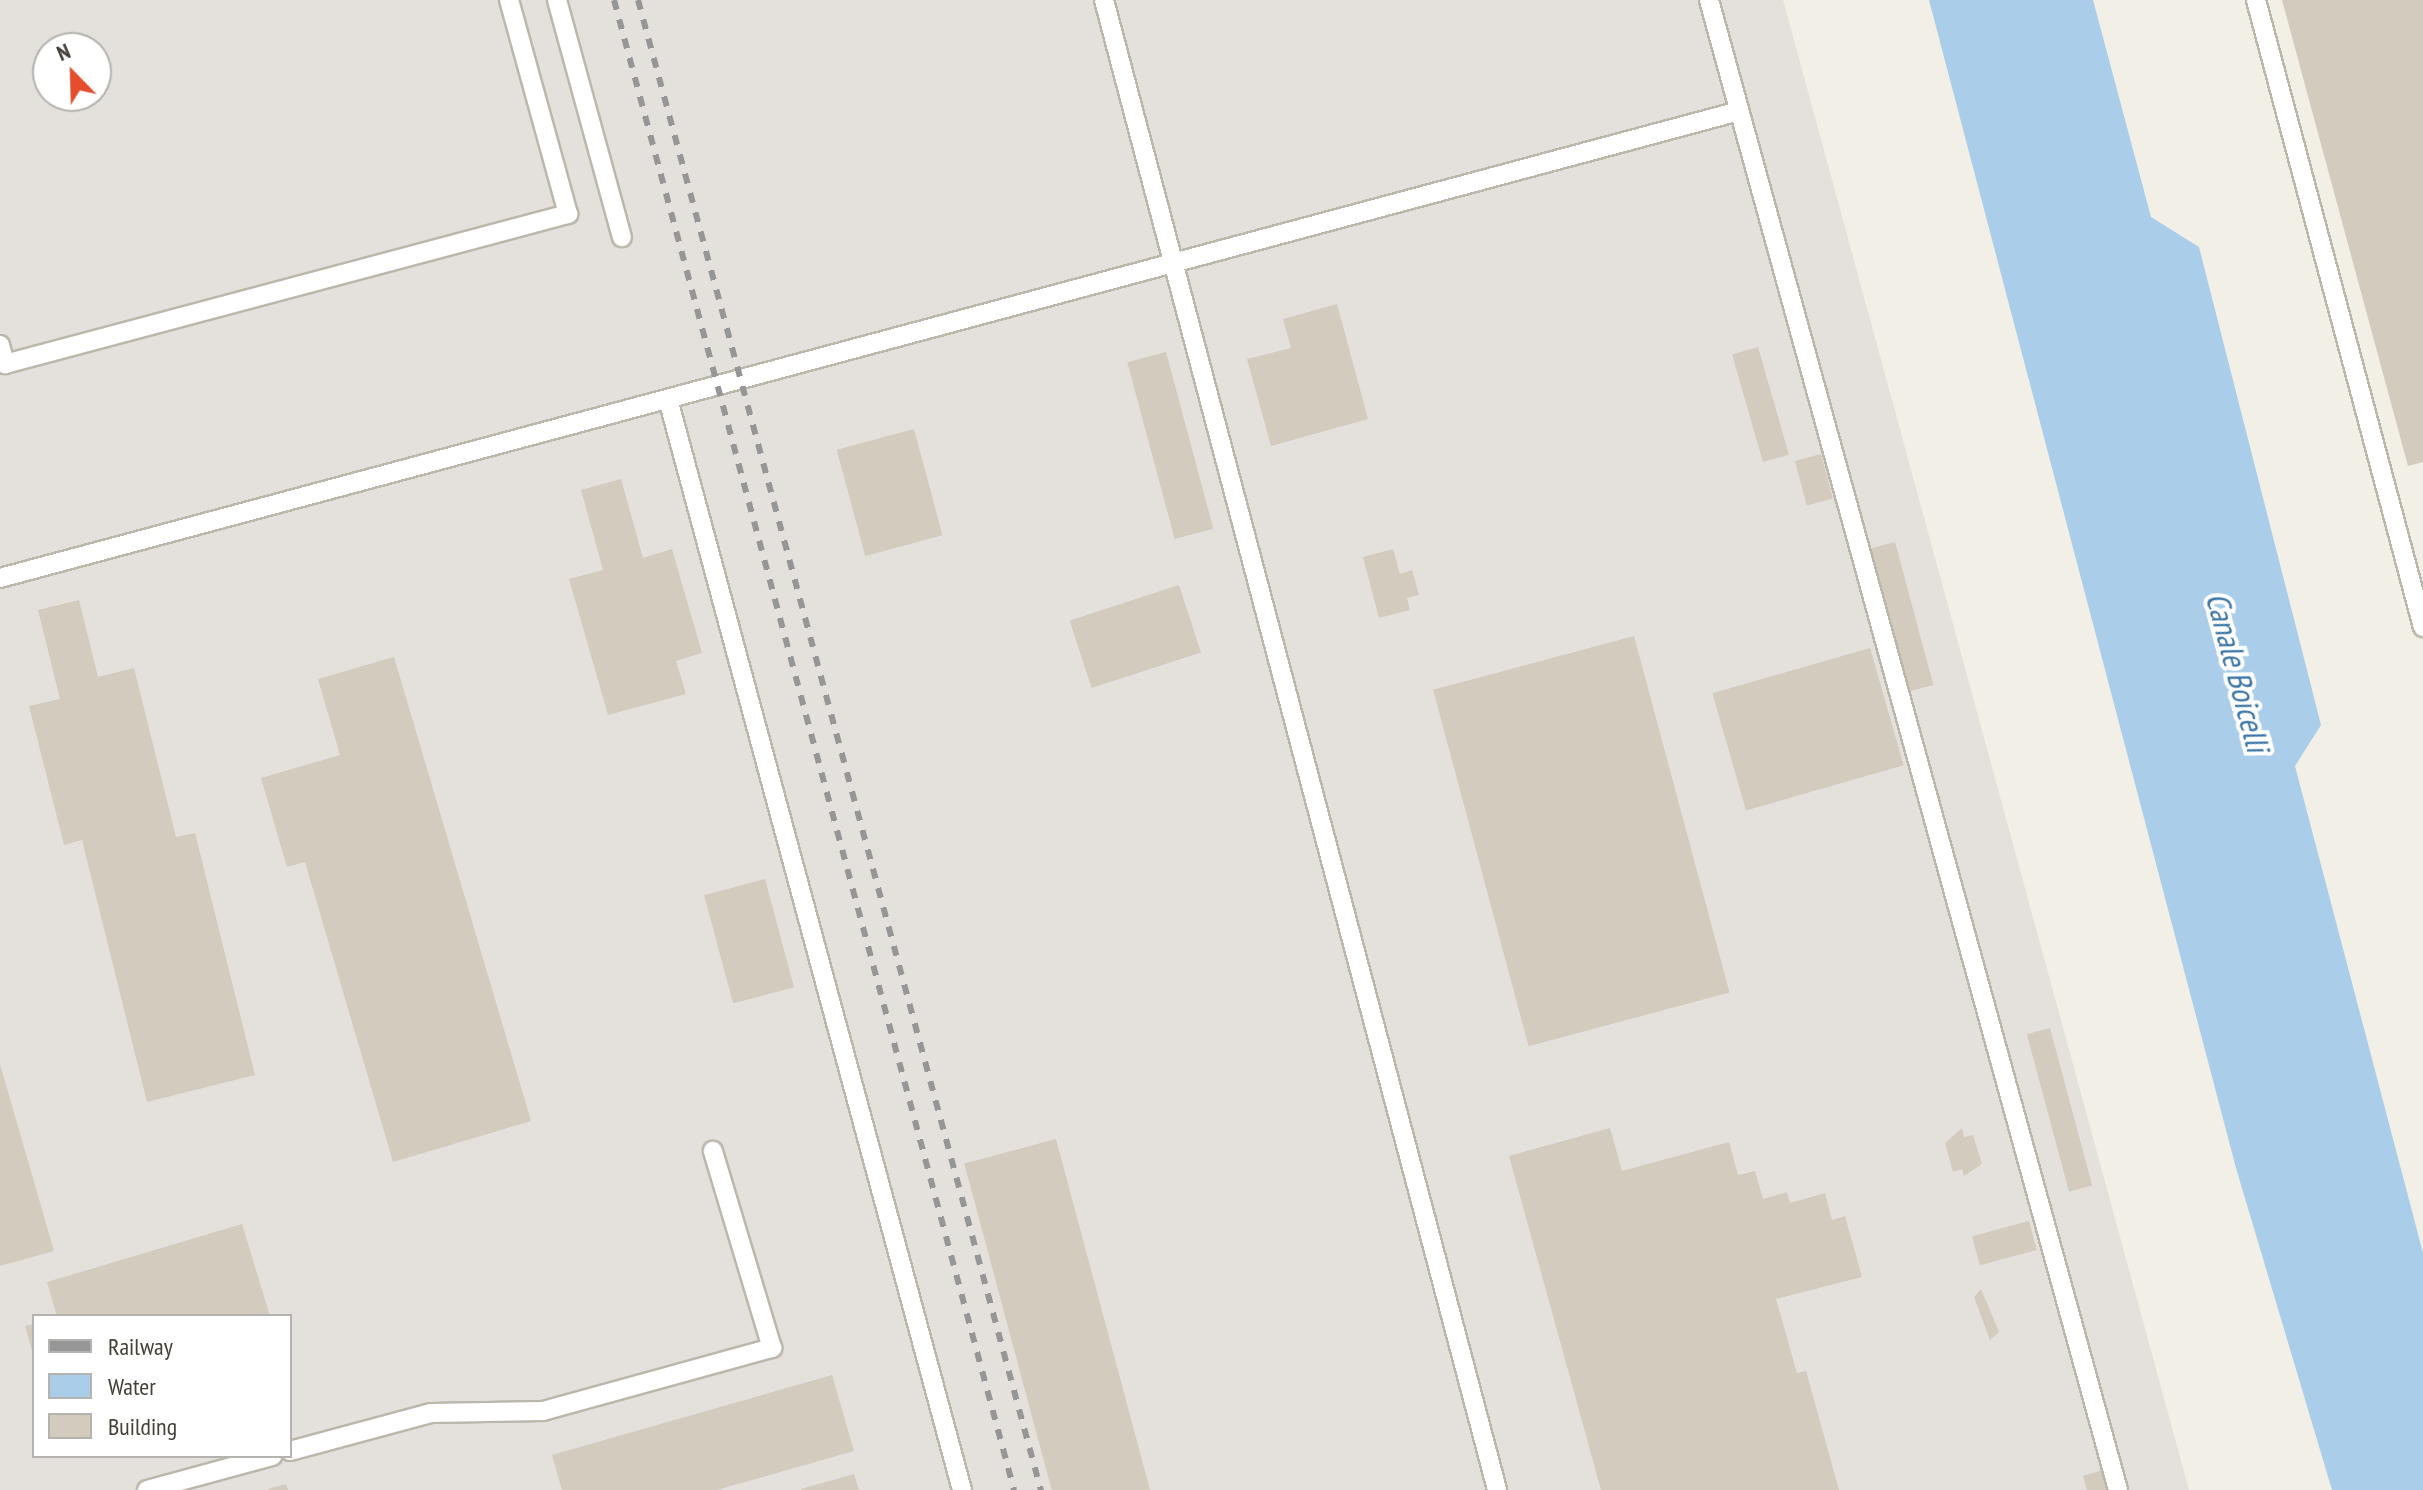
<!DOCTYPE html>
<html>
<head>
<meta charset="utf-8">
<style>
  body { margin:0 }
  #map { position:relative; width:2423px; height:1490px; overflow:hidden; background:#f2efe7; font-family:"PT Sans Narrow",sans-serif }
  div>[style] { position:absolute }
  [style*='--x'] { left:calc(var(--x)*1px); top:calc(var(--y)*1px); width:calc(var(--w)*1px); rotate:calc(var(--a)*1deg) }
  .industrial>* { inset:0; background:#e4e1dc }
  .water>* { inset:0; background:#aacde9 }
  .building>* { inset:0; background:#d2cbbe; transform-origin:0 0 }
  .roads { filter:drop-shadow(2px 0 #bcb7ab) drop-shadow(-2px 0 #bcb7ab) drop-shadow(0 2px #bcb7ab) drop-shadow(0 -2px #bcb7ab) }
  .lane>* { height:18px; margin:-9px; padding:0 9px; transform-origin:9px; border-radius:9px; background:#fff }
  .rail>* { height:6px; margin-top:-3px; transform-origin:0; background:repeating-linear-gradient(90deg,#969696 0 10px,transparent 0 20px) }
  span { translate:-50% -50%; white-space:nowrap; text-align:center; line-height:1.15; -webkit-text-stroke:8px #fff; paint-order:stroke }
  .water-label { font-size:32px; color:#3b75a5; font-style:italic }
  .legend { position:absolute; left:32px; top:1314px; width:260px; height:144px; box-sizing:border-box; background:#fff; border:2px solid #b4b3af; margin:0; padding:10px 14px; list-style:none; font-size:24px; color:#444037 }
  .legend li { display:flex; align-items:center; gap:16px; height:40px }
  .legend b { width:40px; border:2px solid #b4b3af }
  .north { position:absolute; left:32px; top:32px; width:80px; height:80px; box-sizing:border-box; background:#fff; border:2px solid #b4b3af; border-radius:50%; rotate:337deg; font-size:22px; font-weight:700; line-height:32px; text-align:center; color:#444037 }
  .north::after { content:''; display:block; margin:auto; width:28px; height:36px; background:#e44e2c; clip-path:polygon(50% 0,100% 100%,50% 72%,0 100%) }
</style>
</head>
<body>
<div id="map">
  <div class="industrial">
    <i style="clip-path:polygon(evenodd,0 0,1783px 0,2189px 1490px,0 1490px,0 0,48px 48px,96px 48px,96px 96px,48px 96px,48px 48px,0 0,34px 1316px,290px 1316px,290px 1456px,34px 1456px,34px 1316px)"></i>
  </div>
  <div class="water">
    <i style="clip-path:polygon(1929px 0,2093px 0,2151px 217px,2199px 247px,2321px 725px,2295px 766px,2423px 1253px,2423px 1490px,2332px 1490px,2236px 1168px)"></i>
  </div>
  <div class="building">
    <i style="clip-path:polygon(2282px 0,2423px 0,2423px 462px,2408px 466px)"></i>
    <i style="clip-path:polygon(1337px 304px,1368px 419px,1271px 446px,1247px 359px,1291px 348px,1283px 319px)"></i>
    <i style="left:1758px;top:347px;width:112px;height:27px;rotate:74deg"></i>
    <i style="left:1166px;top:352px;width:183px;height:40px;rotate:75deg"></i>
    <i style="left:914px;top:429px;width:110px;height:80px;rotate:75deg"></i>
    <i style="left:1821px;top:454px;width:46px;height:27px;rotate:75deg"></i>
    <i style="clip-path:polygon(621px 479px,643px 558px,672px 549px,702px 653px,676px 661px,686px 694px,608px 715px,569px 579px,603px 570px,581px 490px)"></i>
    <i style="left:1895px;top:542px;width:148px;height:31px;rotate:75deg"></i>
    <i style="clip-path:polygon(1393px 549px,1400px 574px,1412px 570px,1419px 595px,1407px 598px,1410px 610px,1379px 618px,1363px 557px)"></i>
    <i style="left:1179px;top:585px;width:71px;height:115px;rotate:72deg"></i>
    <i style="clip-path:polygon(79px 600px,98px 677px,134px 668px,176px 837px,195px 833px,255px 1075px,147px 1102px,82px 840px,64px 845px,29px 706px,60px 699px,38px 610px)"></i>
    <i style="left:1634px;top:636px;width:369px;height:208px;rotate:75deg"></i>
    <i style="left:1870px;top:648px;width:122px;height:164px;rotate:74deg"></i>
    <i style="clip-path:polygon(394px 657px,531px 1121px,393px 1162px,305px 862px,287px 867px,261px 778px,340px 755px,318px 679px)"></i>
    <i style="left:765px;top:879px;width:112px;height:63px;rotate:75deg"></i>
    <i style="left:2050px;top:1028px;width:163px;height:24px;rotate:75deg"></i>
    <i style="clip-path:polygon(0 1064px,54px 1251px,0 1266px)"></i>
    <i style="clip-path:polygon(1610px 1128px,1622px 1171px,1729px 1142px,1738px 1175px,1755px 1171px,1763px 1199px,1787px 1192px,1790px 1203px,1825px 1193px,1832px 1220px,1845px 1216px,1862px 1277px,1776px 1299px,1797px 1373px,1806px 1371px,1839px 1490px,1601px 1490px,1509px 1156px)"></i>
    <i style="clip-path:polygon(1962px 1128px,1964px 1137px,1973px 1135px,1982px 1164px,1964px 1176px,1962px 1169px,1953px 1172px,1945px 1143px)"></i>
    <i style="left:1056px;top:1139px;width:364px;height:95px;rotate:75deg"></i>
    <i style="left:2029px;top:1221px;width:30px;height:59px;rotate:75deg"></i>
    <i style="clip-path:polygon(242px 1224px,270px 1316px,57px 1316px,47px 1282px)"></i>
    <i style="clip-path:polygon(1981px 1289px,1999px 1332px,1990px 1340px,1974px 1297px)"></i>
    <i style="clip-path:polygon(34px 1324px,34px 1353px,33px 1354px,25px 1326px)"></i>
    <i style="clip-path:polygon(832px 1375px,854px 1451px,717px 1490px,562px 1490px,552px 1455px)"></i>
    <i style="clip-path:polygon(2106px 1469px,2112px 1490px,2087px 1490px,2083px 1476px)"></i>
    <i style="clip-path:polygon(854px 1474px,859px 1490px,801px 1490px,801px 1489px)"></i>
    <i style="clip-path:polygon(286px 1484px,288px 1490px,268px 1490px,268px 1489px)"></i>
  </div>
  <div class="roads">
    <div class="lane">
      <i style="--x:557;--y:0;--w:246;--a:74.7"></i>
      <i style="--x:1104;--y:0;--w:1541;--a:75.22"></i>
      <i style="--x:1709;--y:0;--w:1545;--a:74.65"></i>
      <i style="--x:2256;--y:0;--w:649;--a:75.09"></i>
      <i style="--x:0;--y:345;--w:20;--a:75"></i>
      <i style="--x:5;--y:364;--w:583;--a:-14.92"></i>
      <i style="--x:568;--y:214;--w:222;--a:-105.4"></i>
      <i style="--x:668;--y:399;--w:1130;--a:74.92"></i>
      <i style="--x:0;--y:578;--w:1801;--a:-15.03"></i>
      <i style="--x:290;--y:1451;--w:146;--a:-15.1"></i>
      <i style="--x:431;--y:1413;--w:112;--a:-1"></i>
      <i style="--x:543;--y:1411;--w:238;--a:-15.4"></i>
      <i style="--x:772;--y:1348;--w:206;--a:-106.7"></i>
      <i style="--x:147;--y:1490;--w:130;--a:-15.2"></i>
    </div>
  </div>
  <div class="rail">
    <i style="--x:614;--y:0;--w:1543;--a:74.97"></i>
    <i style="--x:638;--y:0;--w:1544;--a:74.87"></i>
  </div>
  <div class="water-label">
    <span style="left:2238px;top:672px;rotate:75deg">Canale Boicelli</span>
  </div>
  <ul class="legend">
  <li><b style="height:10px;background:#969696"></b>Railway</li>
  <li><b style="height:22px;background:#aacde9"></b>Water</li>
  <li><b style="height:22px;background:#d2cbbe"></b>Building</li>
  </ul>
  <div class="north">N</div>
</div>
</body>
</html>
